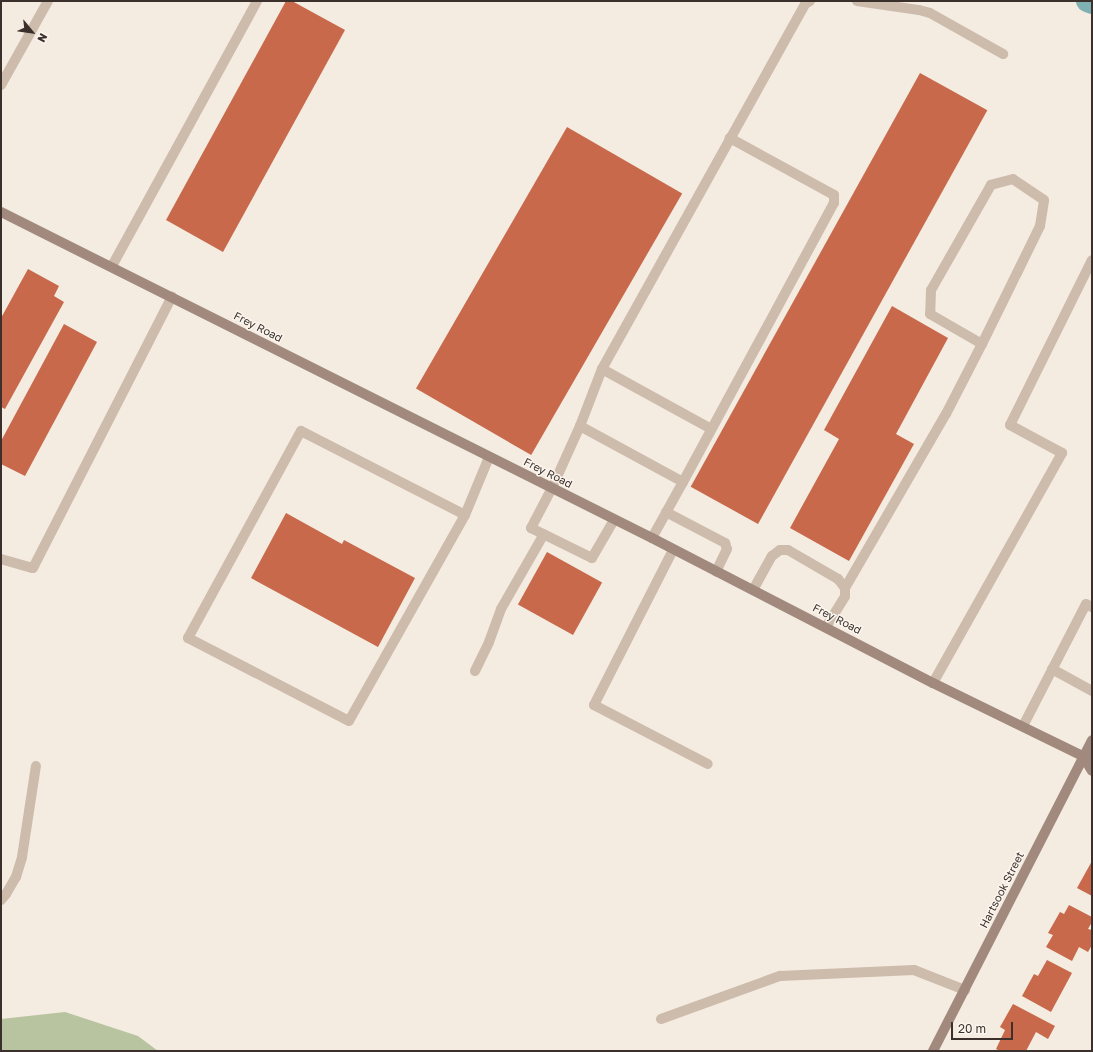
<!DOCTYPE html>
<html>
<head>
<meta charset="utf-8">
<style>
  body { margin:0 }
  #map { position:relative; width:1093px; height:1052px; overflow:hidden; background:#f4ebe1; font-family:"Golos Text",sans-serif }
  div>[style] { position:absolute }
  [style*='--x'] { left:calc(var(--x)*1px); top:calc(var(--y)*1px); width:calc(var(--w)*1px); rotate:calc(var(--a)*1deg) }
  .green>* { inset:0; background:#b8c4a0 }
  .canal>* { height:22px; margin:-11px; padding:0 11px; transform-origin:11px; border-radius:11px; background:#7fb0b2 }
  .building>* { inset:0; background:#c8694b; transform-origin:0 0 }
  .lane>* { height:10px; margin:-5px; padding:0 5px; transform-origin:5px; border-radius:5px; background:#cdbbac }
  .street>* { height:10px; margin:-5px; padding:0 5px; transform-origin:5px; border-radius:5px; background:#cdbbac }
  .secondary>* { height:10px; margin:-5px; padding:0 5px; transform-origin:5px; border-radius:5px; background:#a18a7d }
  span { translate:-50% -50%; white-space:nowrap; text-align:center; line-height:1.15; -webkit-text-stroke:3px #fbf5ee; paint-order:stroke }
  .street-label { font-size:11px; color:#3b302b }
  .frame { position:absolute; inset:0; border:2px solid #3b302b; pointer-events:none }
  .north { position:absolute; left:12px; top:12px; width:40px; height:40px; -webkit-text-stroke:3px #fbf5ee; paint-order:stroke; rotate:119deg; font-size:11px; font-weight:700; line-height:16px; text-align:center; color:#3b302b }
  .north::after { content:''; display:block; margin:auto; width:14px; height:18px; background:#3b302b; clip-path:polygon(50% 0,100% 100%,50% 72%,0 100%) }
  .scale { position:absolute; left:951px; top:1022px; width:62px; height:18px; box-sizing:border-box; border:2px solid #3b302b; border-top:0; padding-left:5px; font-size:12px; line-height:14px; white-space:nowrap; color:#3b302b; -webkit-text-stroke:3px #fbf5ee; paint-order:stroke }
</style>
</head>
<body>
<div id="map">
  <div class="green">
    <i style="clip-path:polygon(65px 1012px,138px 1036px,158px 1051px,1px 1051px,1px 1019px)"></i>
  </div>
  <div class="canal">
    <i style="--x:1087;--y:1;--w:5;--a:22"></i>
  </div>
  <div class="building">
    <i style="clip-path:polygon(286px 1px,292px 1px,345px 30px,223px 252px,166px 220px)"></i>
    <i style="left:920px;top:73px;width:77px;height:473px;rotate:29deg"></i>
    <i style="left:567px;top:127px;width:133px;height:302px;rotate:30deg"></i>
    <i style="clip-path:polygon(28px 269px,59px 286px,54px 296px,64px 302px,5px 409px,1px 407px,1px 318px)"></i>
    <i style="clip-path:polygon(892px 306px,948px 338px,896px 434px,914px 444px,849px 561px,790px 528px,839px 439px,824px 430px)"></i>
    <i style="clip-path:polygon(64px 324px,97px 342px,25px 476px,1px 464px,1px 441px)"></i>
    <i style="clip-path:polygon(286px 513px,342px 544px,344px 540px,415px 578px,378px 647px,251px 578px)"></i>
    <i style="left:547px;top:552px;width:63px;height:60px;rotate:29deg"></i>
    <i style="clip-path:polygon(1092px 861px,1092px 896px,1077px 888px)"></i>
    <i style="clip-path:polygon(1069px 905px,1092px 917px,1092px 922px,1088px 929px,1092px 930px,1092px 945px,1088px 952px,1079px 947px,1072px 961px,1046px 947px,1053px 935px,1048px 933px,1060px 912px,1064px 914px)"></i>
    <i style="clip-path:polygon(1047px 960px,1072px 973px,1051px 1012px,1022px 996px,1034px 974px,1038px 976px)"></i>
    <i style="clip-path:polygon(1013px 1004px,1055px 1026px,1048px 1039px,1036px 1032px,1026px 1051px,1000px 1051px,996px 1049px,1005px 1030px,1000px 1027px)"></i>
  </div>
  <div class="lane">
    <i style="--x:857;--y:1;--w:63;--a:8.3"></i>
    <i style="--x:919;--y:10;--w:11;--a:15"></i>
    <i style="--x:930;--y:13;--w:84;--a:29.3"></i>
    <i style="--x:1;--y:85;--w:96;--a:-60.8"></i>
    <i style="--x:112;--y:266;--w:302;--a:-61.3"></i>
    <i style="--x:602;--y:369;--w:124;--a:28.8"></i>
    <i style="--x:580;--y:426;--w:61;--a:-68.9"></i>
    <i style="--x:602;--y:369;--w:418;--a:-60.9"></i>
    <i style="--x:805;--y:4;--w:6;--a:-31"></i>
    <i style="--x:301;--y:431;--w:184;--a:27.1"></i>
    <i style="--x:465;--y:515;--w:236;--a:119.4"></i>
    <i style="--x:349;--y:721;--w:181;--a:-152.7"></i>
    <i style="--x:188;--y:638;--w:236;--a:-61.4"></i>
    <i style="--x:683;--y:482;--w:317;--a:-61.6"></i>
    <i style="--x:834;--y:203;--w:8;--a:-90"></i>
    <i style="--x:834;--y:195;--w:119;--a:-151.3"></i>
    <i style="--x:666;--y:512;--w:67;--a:27.7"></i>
    <i style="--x:725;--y:543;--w:6;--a:72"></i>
    <i style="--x:727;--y:549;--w:25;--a:116"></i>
    <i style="--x:465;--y:515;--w:63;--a:-67.5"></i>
    <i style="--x:614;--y:520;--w:44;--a:120.1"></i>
    <i style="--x:592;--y:558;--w:68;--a:-153.8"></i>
    <i style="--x:531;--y:528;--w:45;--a:-62.3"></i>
    <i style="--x:552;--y:488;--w:68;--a:-65.7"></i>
    <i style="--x:580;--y:426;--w:117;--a:28.5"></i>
    <i style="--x:683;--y:482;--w:64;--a:119"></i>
    <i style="--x:673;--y:550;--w:174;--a:117"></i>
    <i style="--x:594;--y:705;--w:128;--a:27.4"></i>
    <i style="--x:753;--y:590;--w:39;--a:-61"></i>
    <i style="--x:772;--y:556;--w:10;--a:-37"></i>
    <i style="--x:780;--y:550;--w:8;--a:0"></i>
    <i style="--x:788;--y:550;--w:58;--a:30.1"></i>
    <i style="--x:838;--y:579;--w:11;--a:52"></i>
    <i style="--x:826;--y:627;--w:36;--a:-58"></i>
    <i style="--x:845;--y:596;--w:8;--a:-90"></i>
    <i style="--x:845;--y:588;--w:201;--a:-59.9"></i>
    <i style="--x:946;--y:414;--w:79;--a:-62.8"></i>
    <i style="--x:982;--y:344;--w:79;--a:-63.8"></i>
    <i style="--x:1017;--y:273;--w:52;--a:-63.9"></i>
    <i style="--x:1040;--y:226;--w:26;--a:-81"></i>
    <i style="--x:1044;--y:200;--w:37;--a:-146"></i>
    <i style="--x:1013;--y:179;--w:23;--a:165"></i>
    <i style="--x:991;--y:185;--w:121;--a:119.7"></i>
    <i style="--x:931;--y:290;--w:24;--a:92"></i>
    <i style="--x:930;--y:314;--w:60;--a:30"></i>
    <i style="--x:1052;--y:669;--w:46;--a:28.8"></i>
    <i style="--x:475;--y:671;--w:32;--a:-64"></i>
    <i style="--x:489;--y:642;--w:35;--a:-70"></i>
    <i style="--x:501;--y:609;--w:86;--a:-60.2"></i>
    <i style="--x:933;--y:683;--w:264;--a:-60.7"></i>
    <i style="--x:1062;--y:453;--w:59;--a:-151.7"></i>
    <i style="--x:1010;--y:425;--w:184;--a:-63.6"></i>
    <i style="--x:1023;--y:726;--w:137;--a:-62.7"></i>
    <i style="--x:1086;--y:604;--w:7;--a:27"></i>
    <i style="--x:1;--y:900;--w:8;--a:-50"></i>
    <i style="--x:6;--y:894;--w:20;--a:-60"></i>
    <i style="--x:16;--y:877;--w:21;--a:-73"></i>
    <i style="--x:22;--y:857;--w:92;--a:-81.3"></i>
    <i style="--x:661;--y:1019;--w:127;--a:-19.9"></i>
    <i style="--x:780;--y:976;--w:134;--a:-2.6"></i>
    <i style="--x:914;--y:970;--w:55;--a:21.4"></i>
  </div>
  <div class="street">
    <i style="--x:1;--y:559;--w:33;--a:16"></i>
    <i style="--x:33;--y:568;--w:305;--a:-62.9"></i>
  </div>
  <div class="secondary">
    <i style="--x:1;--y:212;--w:728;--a:26.6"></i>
    <i style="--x:652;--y:538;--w:316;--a:27.3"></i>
    <i style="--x:933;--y:683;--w:167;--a:26"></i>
    <i style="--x:1083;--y:756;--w:9;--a:0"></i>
    <i style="--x:1083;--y:756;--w:17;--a:59"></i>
    <i style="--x:933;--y:1051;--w:349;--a:-62.9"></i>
  </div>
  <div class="street-label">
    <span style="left:258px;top:327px;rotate:27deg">Frey Road</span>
    <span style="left:548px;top:473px;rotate:27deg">Frey Road</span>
    <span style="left:837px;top:619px;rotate:27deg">Frey Road</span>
    <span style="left:1002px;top:890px;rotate:-63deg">Hartsook Street</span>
  </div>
  <div class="frame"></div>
  <div class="north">N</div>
  <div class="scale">20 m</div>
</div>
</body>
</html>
